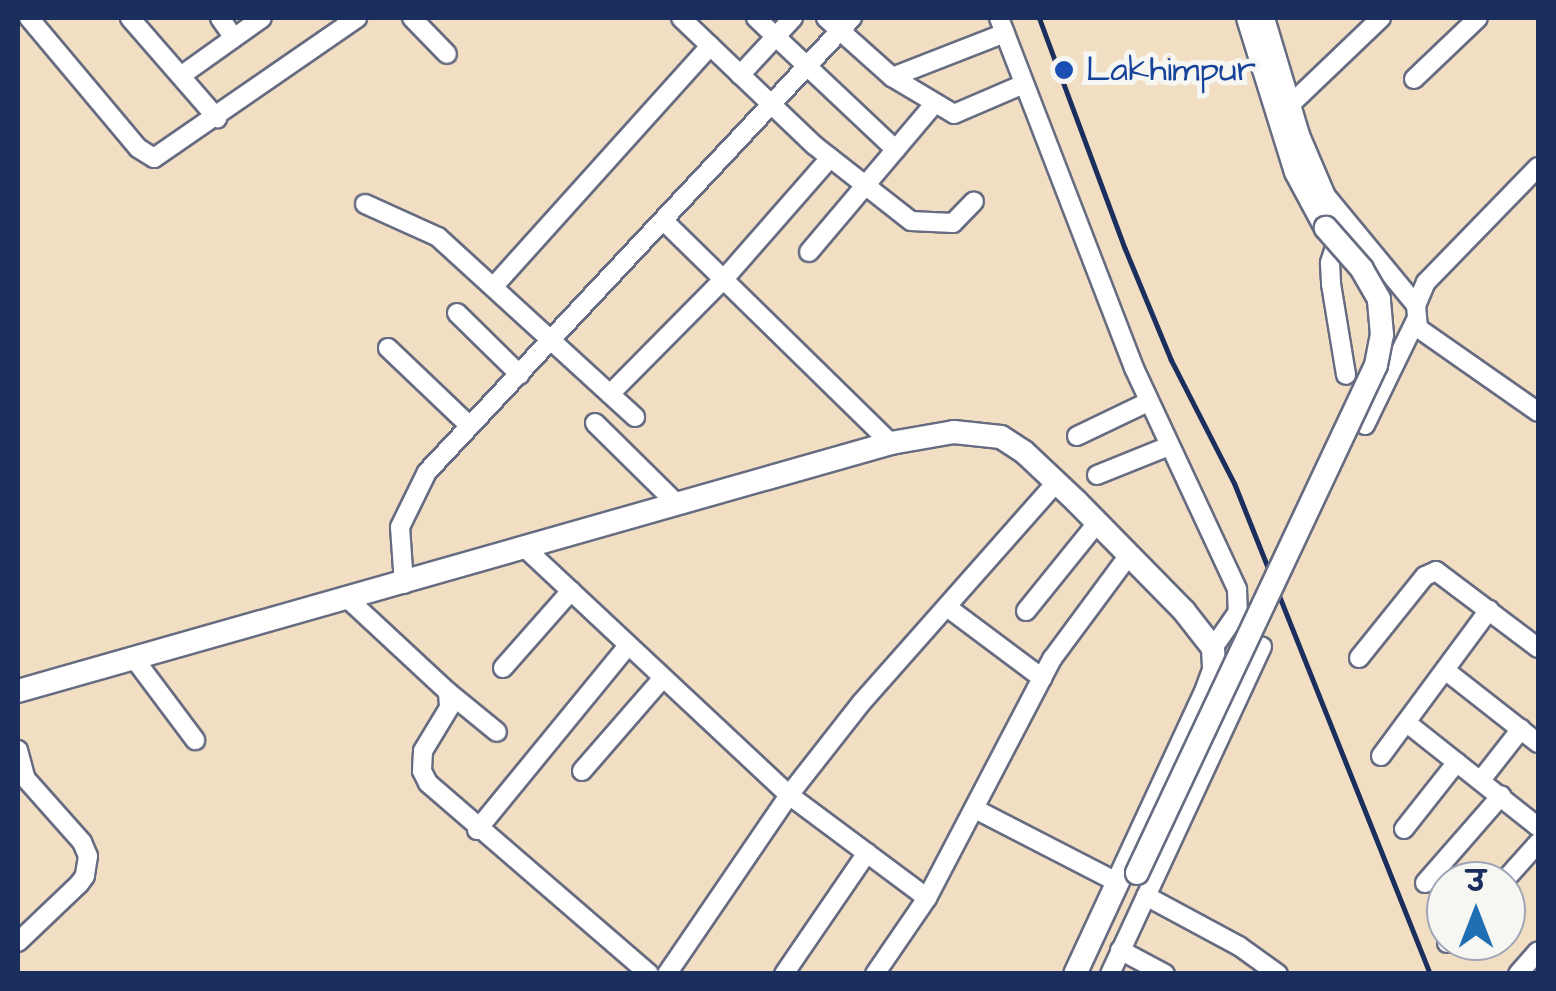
<!DOCTYPE html>
<html>
<head>
<meta charset="utf-8">
<style>
  body { margin:0 }
  #map { position:relative; width:1556px; height:991px; overflow:hidden; background:#f2dec2; font-family:"Architects Daughter","Playpen Sans Deva",sans-serif }
  div>[style] { position:absolute }
  [style*='--x'] { left:calc(var(--x)*1px); top:calc(var(--y)*1px); width:calc(var(--w)*1px); rotate:calc(var(--a)*1deg) }
  .roads { filter:drop-shadow(2px 0 #666c81) drop-shadow(-2px 0 #666c81) drop-shadow(0 2px #666c81) drop-shadow(0 -2px #666c81) }
  .minor>* { height:18px; margin:-9px; padding:0 9px; transform-origin:9px; border-radius:9px; background:#fff }
  .major>* { height:22px; margin:-11px; padding:0 11px; transform-origin:11px; border-radius:11px; background:#fff }
  .rail>* { height:5px; margin:-2.5px; padding:0 2.5px; transform-origin:2.5px; border-radius:2.5px; background:#1b2f5e }
  .bridges { filter:drop-shadow(2px 0 #666c81) drop-shadow(-2px 0 #666c81) drop-shadow(0 2px #666c81) drop-shadow(0 -2px #666c81) }
  .major-bridge>* { height:22px; margin:-11px; padding:0 11px; transform-origin:11px; border-radius:11px; background:#fff }
  .dots>* { width:28px; height:28px; translate:-50% -50%; box-sizing:border-box; border:5px solid #f6f6f2; border-radius:50% }
  span { translate:-50% -50%; white-space:nowrap; text-align:center; line-height:1.15; -webkit-text-stroke:10px #f6f6f2; paint-order:stroke }
  .transit-label { font-size:35px; color:#164399 }
  .left { translate:0 -50%; text-align:left }
  .frame { position:absolute; inset:0; border:20px solid #1b2f5e; pointer-events:none }
  .north { position:absolute; left:1426px; top:861px; width:100px; height:100px; box-sizing:border-box; background:#f6f6f2; border:2px solid #9ea6b7; border-radius:50%; rotate:0deg; font-size:28px; font-weight:700; line-height:40px; text-align:center; color:#1b2f5e }
  .north::after { content:''; display:block; margin:auto; width:35px; height:45px; background:#1f6fb2; clip-path:polygon(50% 0,100% 100%,50% 72%,0 100%) }
</style>
</head>
<body>
<div id="map">
  <div class="roads">
    <div class="minor">
      <i style="--x:29;--y:18;--w:170;--a:50"></i>
      <i style="--x:138;--y:148;--w:19;--a:32"></i>
      <i style="--x:154;--y:158;--w:247;--a:-34.6"></i>
      <i style="--x:130;--y:18;--w:133;--a:49"></i>
      <i style="--x:220;--y:18;--w:24;--a:55"></i>
      <i style="--x:412;--y:18;--w:50;--a:45.8"></i>
      <i style="--x:681;--y:18;--w:184;--a:43.7"></i>
      <i style="--x:814;--y:145;--w:123;--a:38.1"></i>
      <i style="--x:911;--y:221;--w:42;--a:2.7"></i>
      <i style="--x:953;--y:223;--w:30;--a:-46"></i>
      <i style="--x:756;--y:18;--w:192;--a:43.3"></i>
      <i style="--x:826;--y:18;--w:89;--a:41.8"></i>
      <i style="--x:892;--y:77;--w:72;--a:30.8"></i>
      <i style="--x:954;--y:114;--w:76;--a:-23.2"></i>
      <i style="--x:999;--y:18;--w:375;--a:68.9"></i>
      <i style="--x:1134;--y:368;--w:244;--a:65"></i>
      <i style="--x:1237;--y:589;--w:23;--a:88"></i>
      <i style="--x:1238;--y:612;--w:44;--a:124.8"></i>
      <i style="--x:1265;--y:18;--w:122;--a:73.3"></i>
      <i style="--x:1300;--y:135;--w:66;--a:66.9"></i>
      <i style="--x:1326;--y:196;--w:141;--a:50.5"></i>
      <i style="--x:182;--y:75;--w:98;--a:-35.5"></i>
      <i style="--x:740;--y:75;--w:78;--a:-47.1"></i>
      <i style="--x:892;--y:77;--w:121;--a:-21.3"></i>
      <i style="--x:1414;--y:79;--w:88;--a:-43.6"></i>
      <i style="--x:1292;--y:103;--w:123;--a:-43.7"></i>
      <i style="--x:1538;--y:167;--w:161;--a:134.2"></i>
      <i style="--x:1426;--y:282;--w:25;--a:113"></i>
      <i style="--x:1416;--y:305;--w:23;--a:85"></i>
      <i style="--x:1418;--y:328;--w:146;--a:35"></i>
      <i style="--x:365;--y:204;--w:80;--a:24.3"></i>
      <i style="--x:438;--y:237;--w:267;--a:42.4"></i>
      <i style="--x:665;--y:222;--w:316;--a:44.4"></i>
      <i style="--x:1340;--y:232;--w:33;--a:108"></i>
      <i style="--x:1330;--y:263;--w:21;--a:87"></i>
      <i style="--x:1331;--y:284;--w:92;--a:80.6"></i>
      <i style="--x:809;--y:252;--w:194;--a:-49.8"></i>
      <i style="--x:494;--y:286;--w:323;--a:-48"></i>
      <i style="--x:457;--y:313;--w:88;--a:44.5"></i>
      <i style="--x:388;--y:348;--w:113;--a:43.6"></i>
      <i style="--x:610;--y:394;--w:162;--a:-45.3"></i>
      <i style="--x:724;--y:279;--w:161;--a:-48.8"></i>
      <i style="--x:595;--y:423;--w:115;--a:44.6"></i>
      <i style="--x:1365;--y:425;--w:119;--a:-64.1"></i>
      <i style="--x:1077;--y:436;--w:79;--a:-25.6"></i>
      <i style="--x:1097;--y:475;--w:78;--a:-21.9"></i>
      <i style="--x:525;--y:548;--w:362;--a:43.1"></i>
      <i style="--x:789;--y:795;--w:172;--a:36.7"></i>
      <i style="--x:404;--y:584;--w:57;--a:-94"></i>
      <i style="--x:400;--y:527;--w:61;--a:-63.9"></i>
      <i style="--x:427;--y:472;--w:622;--a:-46.89"></i>
      <i style="--x:348;--y:599;--w:137;--a:42.9"></i>
      <i style="--x:448;--y:692;--w:16;--a:86"></i>
      <i style="--x:449;--y:708;--w:50;--a:121.2"></i>
      <i style="--x:423;--y:751;--w:20;--a:93"></i>
      <i style="--x:422;--y:771;--w:13;--a:63"></i>
      <i style="--x:428;--y:783;--w:292;--a:40.8"></i>
      <i style="--x:947;--y:607;--w:119;--a:36.8"></i>
      <i style="--x:1026;--y:611;--w:113;--a:-51.1"></i>
      <i style="--x:133;--y:657;--w:104;--a:53.2"></i>
      <i style="--x:1359;--y:658;--w:105;--a:-51.2"></i>
      <i style="--x:1425;--y:576;--w:12;--a:-24"></i>
      <i style="--x:1436;--y:571;--w:128;--a:37"></i>
      <i style="--x:503;--y:668;--w:103;--a:-48.6"></i>
      <i style="--x:1445;--y:670;--w:118;--a:38.1"></i>
      <i style="--x:448;--y:692;--w:63;--a:39.2"></i>
      <i style="--x:1407;--y:723;--w:167;--a:38.4"></i>
      <i style="--x:18;--y:750;--w:30;--a:75"></i>
      <i style="--x:26;--y:779;--w:84;--a:48.4"></i>
      <i style="--x:82;--y:842;--w:15;--a:67"></i>
      <i style="--x:88;--y:856;--w:20;--a:99"></i>
      <i style="--x:85;--y:876;--w:10;--a:127"></i>
      <i style="--x:79;--y:884;--w:84;--a:136.4"></i>
      <i style="--x:1381;--y:756;--w:182;--a:-53.5"></i>
      <i style="--x:582;--y:771;--w:122;--a:-49"></i>
      <i style="--x:1481;--y:780;--w:65;--a:-51.9"></i>
      <i style="--x:975;--y:809;--w:160;--a:27.2"></i>
      <i style="--x:1404;--y:829;--w:85;--a:-51.7"></i>
      <i style="--x:477;--y:830;--w:237;--a:-50.7"></i>
      <i style="--x:1504;--y:881;--w:51;--a:-48.2"></i>
      <i style="--x:1425;--y:883;--w:116;--a:-48.9"></i>
      <i style="--x:1146;--y:896;--w:106;--a:28.3"></i>
      <i style="--x:1239;--y:946;--w:48;--a:35.7"></i>
      <i style="--x:1447;--y:943;--w:3;--a:-45"></i>
      <i style="--x:1120;--y:950;--w:51;--a:28.1"></i>
      <i style="--x:667;--y:974;--w:217;--a:-55.7"></i>
      <i style="--x:789;--y:795;--w:118;--a:-51.9"></i>
      <i style="--x:862;--y:702;--w:293;--a:-48.5"></i>
      <i style="--x:784;--y:974;--w:147;--a:-55.6"></i>
      <i style="--x:875;--y:974;--w:92;--a:-55.6"></i>
      <i style="--x:927;--y:898;--w:270;--a:-62.4"></i>
      <i style="--x:1052;--y:659;--w:129;--a:-53.5"></i>
      <i style="--x:1110;--y:974;--w:361;--a:-65.1"></i>
      <i style="--x:1518;--y:974;--w:30;--a:-49"></i>
    </div>
    <div class="major">
      <i style="--x:1248;--y:18;--w:161;--a:72.7"></i>
      <i style="--x:1296;--y:172;--w:64;--a:61.8"></i>
      <i style="--x:18;--y:691;--w:908;--a:-15.86"></i>
      <i style="--x:891;--y:443;--w:64;--a:-9.9"></i>
      <i style="--x:954;--y:432;--w:47;--a:6.1"></i>
      <i style="--x:1001;--y:437;--w:27;--a:33"></i>
      <i style="--x:1024;--y:452;--w:73;--a:43.3"></i>
      <i style="--x:1077;--y:502;--w:153;--a:45.5"></i>
      <i style="--x:1184;--y:611;--w:47;--a:51.9"></i>
      <i style="--x:1213;--y:648;--w:22;--a:87"></i>
      <i style="--x:1214;--y:670;--w:23;--a:110"></i>
      <i style="--x:1206;--y:692;--w:311;--a:114.9"></i>
    </div>
  </div>
  <div class="rail">
    <i style="--x:1039;--y:18;--w:246;--a:69.6"></i>
    <i style="--x:1125;--y:249;--w:120;--a:67.5"></i>
    <i style="--x:1171;--y:360;--w:138;--a:62.9"></i>
    <i style="--x:1234;--y:483;--w:529;--a:68.24"></i>
  </div>
  <div class="bridges">
    <div class="major-bridge">
      <i style="--x:1137;--y:873;--w:561;--a:-64.8"></i>
      <i style="--x:1376;--y:365;--w:31;--a:-79"></i>
      <i style="--x:1382;--y:335;--w:36;--a:-95"></i>
      <i style="--x:1379;--y:299;--w:34;--a:-120"></i>
      <i style="--x:1362;--y:269;--w:55;--a:-131.3"></i>
    </div>
  </div>
  <div class="dots">
    <i style="left:1064px;top:70px;background:#1a4fb4"></i>
  </div>
  <div class="transit-label">
    <span class="left" style="left:1086px;top:70px">Lakhimpur</span>
  </div>
  <div class="frame"></div>
  <div class="north">उ</div>
</div>
</body>
</html>
